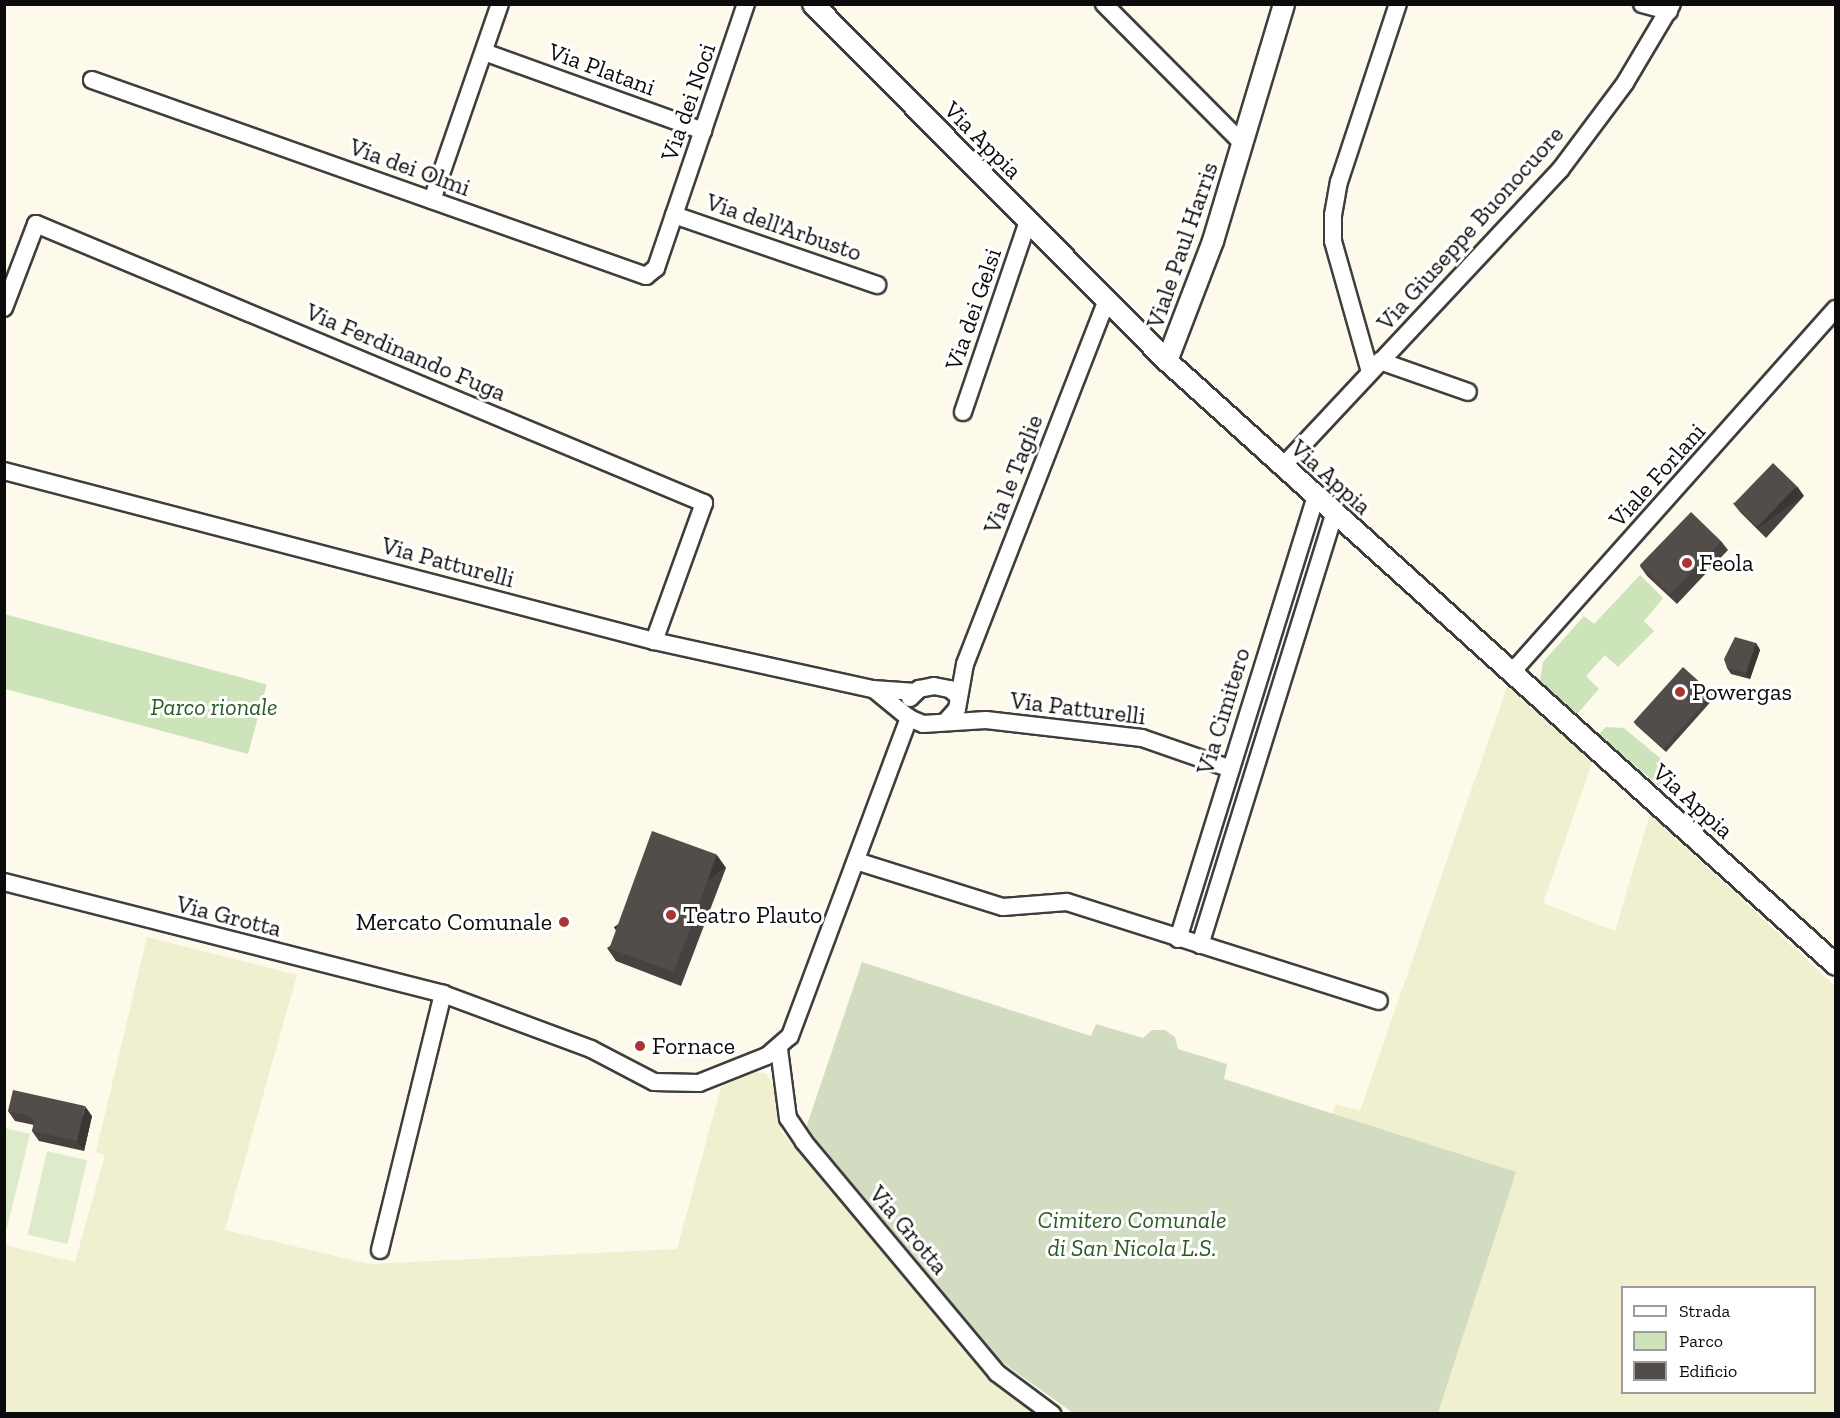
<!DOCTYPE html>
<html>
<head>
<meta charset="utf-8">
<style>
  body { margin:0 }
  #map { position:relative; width:1840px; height:1418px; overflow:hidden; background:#fdfaec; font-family:"Zilla Slab",serif }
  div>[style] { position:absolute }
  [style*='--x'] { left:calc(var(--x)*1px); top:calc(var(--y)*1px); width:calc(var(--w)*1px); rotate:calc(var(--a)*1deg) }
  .farmland>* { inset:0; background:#f0efcf }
  .green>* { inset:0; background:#cde3ba; transform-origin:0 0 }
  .cemetery>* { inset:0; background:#d1dcc0 }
  .pitch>* { inset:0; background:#deebcb; transform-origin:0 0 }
  .roads { filter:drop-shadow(2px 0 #3e3e3e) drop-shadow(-2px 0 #3e3e3e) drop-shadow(0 2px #3e3e3e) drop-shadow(0 -2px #3e3e3e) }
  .minor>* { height:16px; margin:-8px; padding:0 8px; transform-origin:8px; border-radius:8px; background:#fff }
  .tertiary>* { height:20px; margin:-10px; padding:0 10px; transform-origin:10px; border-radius:10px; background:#fff }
  .wall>* { inset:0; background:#47423f }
  .shaded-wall>* { inset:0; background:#3a3633; transform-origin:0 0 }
  .building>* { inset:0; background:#534d49; transform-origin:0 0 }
  .dots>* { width:16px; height:16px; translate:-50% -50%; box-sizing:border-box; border:3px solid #fff; border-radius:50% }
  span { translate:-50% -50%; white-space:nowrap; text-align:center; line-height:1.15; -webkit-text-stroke:6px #fff; paint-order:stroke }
  .street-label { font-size:24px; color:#0b0b0b }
  .poi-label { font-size:24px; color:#0b0b0b }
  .left { translate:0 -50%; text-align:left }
  .right { translate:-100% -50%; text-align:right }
  .park-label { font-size:24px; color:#2c5b24; font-style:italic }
  .frame { position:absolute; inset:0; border:6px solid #0b0b0b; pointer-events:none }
  .legend { position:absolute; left:1621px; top:1286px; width:195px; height:108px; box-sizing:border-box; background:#fff; border:2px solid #9d9d9d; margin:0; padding:8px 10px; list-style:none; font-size:18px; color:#0b0b0b }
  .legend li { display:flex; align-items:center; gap:12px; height:30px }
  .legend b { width:30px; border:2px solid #9d9d9d }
</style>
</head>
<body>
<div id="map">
  <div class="farmland">
    <i style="clip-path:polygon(evenodd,1509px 681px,1592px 763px,1543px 903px,1615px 931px,1650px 814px,1835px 986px,1835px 1413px,1438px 1413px,1515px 1172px,1332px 1114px,1336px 1104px,1360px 1111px,1509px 681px,1622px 1288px,1814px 1288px,1814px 1392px,1622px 1392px,1622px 1288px)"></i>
    <i style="clip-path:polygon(147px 937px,297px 975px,225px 1230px,369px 1264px,677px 1249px,721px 1087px,751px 1072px,765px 1073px,772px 1082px,782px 1133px,947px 1324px,1045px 1414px,5px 1414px,5px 1245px,75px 1262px,105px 1155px,96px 1152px)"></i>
  </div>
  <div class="green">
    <i style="clip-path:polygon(1640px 575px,1663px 598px,1644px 621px,1654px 631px,1618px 667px,1605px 655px,1586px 676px,1599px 689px,1577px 714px,1540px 681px,1543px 662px,1584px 616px,1594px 624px)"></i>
    <i style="left:4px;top:614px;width:272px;height:72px;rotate:15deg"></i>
    <i style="clip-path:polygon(1606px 727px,1624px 728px,1666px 763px,1669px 780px,1661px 788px,1599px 734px)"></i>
  </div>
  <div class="cemetery">
    <i style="clip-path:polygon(862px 962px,1091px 1036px,1096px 1024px,1143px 1038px,1152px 1030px,1165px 1030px,1175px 1037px,1178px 1049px,1227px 1064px,1224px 1079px,1516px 1172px,1438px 1413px,1073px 1413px,999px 1360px,806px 1128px)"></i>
  </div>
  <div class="pitch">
    <i style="clip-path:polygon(5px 1128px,30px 1134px,7px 1228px,4px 1227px)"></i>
    <i style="left:47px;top:1151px;width:41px;height:86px;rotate:13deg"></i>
  </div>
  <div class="roads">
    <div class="minor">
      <i style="--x:1104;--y:4;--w:197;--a:45.2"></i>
      <i style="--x:1642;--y:4;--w:28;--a:15"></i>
      <i style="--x:484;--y:52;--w:233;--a:19.8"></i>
      <i style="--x:92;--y:80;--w:588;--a:19.48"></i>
      <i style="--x:646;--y:276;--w:13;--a:-39"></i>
      <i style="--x:656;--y:268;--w:279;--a:-71.2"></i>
      <i style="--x:432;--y:200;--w:207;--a:-70.9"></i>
      <i style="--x:674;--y:215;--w:215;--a:19"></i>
      <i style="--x:4;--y:308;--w:90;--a:-69.1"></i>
      <i style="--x:36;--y:224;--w:724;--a:22.67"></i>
      <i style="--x:704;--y:503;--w:147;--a:109.9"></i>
      <i style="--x:1380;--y:361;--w:93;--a:19.4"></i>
      <i style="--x:1370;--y:372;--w:136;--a:-105.8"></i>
      <i style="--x:1333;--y:241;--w:26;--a:-90"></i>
      <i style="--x:1333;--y:215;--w:34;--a:-80"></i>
      <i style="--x:1339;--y:182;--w:188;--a:-71.7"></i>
      <i style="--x:963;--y:412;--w:202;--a:-71.2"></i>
      <i style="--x:1282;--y:467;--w:407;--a:-46.9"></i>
      <i style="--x:1560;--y:170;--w:109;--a:-53.2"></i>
      <i style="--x:1625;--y:83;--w:92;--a:-59.3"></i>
      <i style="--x:4;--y:471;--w:672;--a:14.66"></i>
      <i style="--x:654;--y:641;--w:224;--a:12.4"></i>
      <i style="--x:873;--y:689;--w:43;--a:4"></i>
      <i style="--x:1513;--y:671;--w:485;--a:-48.3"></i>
      <i style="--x:876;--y:691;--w:43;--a:39.3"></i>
      <i style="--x:909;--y:718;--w:15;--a:23"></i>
      <i style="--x:923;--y:724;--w:63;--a:-3.6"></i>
      <i style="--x:986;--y:720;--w:157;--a:6.6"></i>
      <i style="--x:1142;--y:738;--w:94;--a:19.2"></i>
      <i style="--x:910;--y:698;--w:13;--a:-45"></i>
      <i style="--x:919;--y:689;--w:15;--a:-11"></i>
      <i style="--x:934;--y:686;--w:16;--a:11"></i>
      <i style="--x:950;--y:689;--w:12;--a:42"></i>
      <i style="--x:947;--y:720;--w:15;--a:-48"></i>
      <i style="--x:957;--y:709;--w:46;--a:-79.9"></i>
      <i style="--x:965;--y:664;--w:391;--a:-68.7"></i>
      <i style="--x:856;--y:861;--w:154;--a:17.4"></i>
      <i style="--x:1003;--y:907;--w:64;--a:-4.5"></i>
      <i style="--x:1067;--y:902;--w:327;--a:17.6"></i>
      <i style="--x:4;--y:882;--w:453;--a:14.3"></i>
      <i style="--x:443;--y:994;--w:158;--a:20.4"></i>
      <i style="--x:591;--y:1049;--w:71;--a:27.6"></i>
      <i style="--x:654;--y:1082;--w:45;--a:1.3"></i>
      <i style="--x:699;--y:1083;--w:73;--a:-21.7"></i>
      <i style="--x:767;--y:1056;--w:30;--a:-41"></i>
      <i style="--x:790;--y:1036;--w:340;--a:-69.5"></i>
      <i style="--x:1178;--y:939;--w:462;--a:-72.7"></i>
      <i style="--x:1200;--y:945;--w:450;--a:-72.7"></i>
      <i style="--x:779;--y:1049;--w:70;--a:82.6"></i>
      <i style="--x:788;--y:1118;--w:29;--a:56"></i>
      <i style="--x:804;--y:1142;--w:301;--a:50.1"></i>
      <i style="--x:997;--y:1373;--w:69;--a:36.7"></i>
      <i style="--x:380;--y:1250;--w:264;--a:-76.2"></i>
    </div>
    <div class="tertiary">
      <i style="--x:813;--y:4;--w:503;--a:45.24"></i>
      <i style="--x:1167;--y:361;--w:901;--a:42.08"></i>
      <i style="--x:1167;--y:361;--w:129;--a:-69"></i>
      <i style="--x:1213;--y:241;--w:247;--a:-73.3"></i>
    </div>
  </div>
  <div class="wall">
    <i style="clip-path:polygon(1804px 496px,1766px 538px,1740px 512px,1733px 503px)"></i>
    <i style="clip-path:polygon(1721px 541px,1728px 550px,1677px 604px,1647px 576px,1640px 566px)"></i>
    <i style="clip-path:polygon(1756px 643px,1760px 650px,1750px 679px,1731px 674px,1727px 668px)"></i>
    <i style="clip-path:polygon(1715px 697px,1666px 752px,1636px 725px,1634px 722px)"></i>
    <i style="clip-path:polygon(726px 868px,681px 986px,616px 961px,607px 948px)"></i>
    <i style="clip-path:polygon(8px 1111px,92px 1116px,84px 1151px,39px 1141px,32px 1131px,34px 1125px,15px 1121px)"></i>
  </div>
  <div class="shaded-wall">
    <i style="left:1797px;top:486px;width:12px;height:57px;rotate:55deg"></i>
    <i style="clip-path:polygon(1756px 643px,1760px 650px,1750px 679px,1746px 673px)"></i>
    <i style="left:1713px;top:694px;width:4px;height:74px;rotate:56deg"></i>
    <i style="left:717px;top:855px;width:16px;height:126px;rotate:55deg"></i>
    <i style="clip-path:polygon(85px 1106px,92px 1116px,84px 1151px,77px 1141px)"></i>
  </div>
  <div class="building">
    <i style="left:1773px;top:463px;width:33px;height:57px;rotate:44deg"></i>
    <i style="left:1691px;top:512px;width:42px;height:74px;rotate:44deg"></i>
    <i style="clip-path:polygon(1735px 637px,1756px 643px,1746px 673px,1727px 668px,1724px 659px)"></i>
    <i style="left:1683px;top:667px;width:40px;height:74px;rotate:42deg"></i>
    <i style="left:652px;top:831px;width:69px;height:125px;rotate:20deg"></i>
    <i style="clip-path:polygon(13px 1090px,85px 1106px,77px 1141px,32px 1131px,34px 1121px,29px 1116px,8px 1111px)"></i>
  </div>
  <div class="dots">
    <i style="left:1687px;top:563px;background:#aa3534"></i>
    <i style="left:1680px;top:692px;background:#aa3534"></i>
    <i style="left:671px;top:915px;background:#aa3534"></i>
    <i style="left:564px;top:922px;background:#aa3534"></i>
    <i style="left:640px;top:1046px;background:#aa3534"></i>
  </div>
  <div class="street-label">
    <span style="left:602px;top:69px;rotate:20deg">Via Platani</span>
    <span style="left:688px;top:102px;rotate:-71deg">Via dei Noci</span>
    <span style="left:983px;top:140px;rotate:45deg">Via Appia</span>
    <span style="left:410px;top:167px;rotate:20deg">Via dei Olmi</span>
    <span style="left:784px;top:227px;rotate:19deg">Via dell'Arbusto</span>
    <span style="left:1470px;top:228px;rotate:-48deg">Via Giuseppe Buonocuore</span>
    <span style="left:1182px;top:245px;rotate:-71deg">Viale Paul Harris</span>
    <span style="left:973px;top:309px;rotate:-71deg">Via dei Gelsi</span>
    <span style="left:406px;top:352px;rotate:23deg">Via Ferdinando Fuga</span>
    <span style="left:1013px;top:474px;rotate:-69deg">Via le Taglie</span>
    <span style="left:1657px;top:475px;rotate:-48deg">Viale Forlani</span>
    <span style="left:1331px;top:477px;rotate:42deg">Via Appia</span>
    <span style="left:448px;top:562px;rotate:15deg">Via Patturelli</span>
    <span style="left:1078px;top:708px;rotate:7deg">Via Patturelli</span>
    <span style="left:1223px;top:711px;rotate:-73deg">Via Cimitero</span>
    <span style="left:1693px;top:801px;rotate:42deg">Via Appia</span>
    <span style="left:229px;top:916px;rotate:14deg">Via Grotta</span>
    <span style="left:909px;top:1230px;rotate:50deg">Via Grotta</span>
  </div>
  <div class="poi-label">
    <span class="left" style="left:1699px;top:563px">Feola</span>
    <span class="left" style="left:1692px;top:692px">Powergas</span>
    <span class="left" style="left:683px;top:915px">Teatro Plauto</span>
    <span class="right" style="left:552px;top:922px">Mercato Comunale</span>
    <span class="left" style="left:652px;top:1046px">Fornace</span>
  </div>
  <div class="park-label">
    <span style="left:214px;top:707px">Parco rionale</span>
    <span style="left:1132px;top:1234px">Cimitero Comunale<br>di San Nicola L.S.</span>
  </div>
  <div class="frame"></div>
  <ul class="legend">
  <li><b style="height:8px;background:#fff"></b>Strada</li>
  <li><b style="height:16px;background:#cde3ba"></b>Parco</li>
  <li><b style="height:16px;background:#534d49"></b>Edificio</li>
  </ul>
</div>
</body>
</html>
